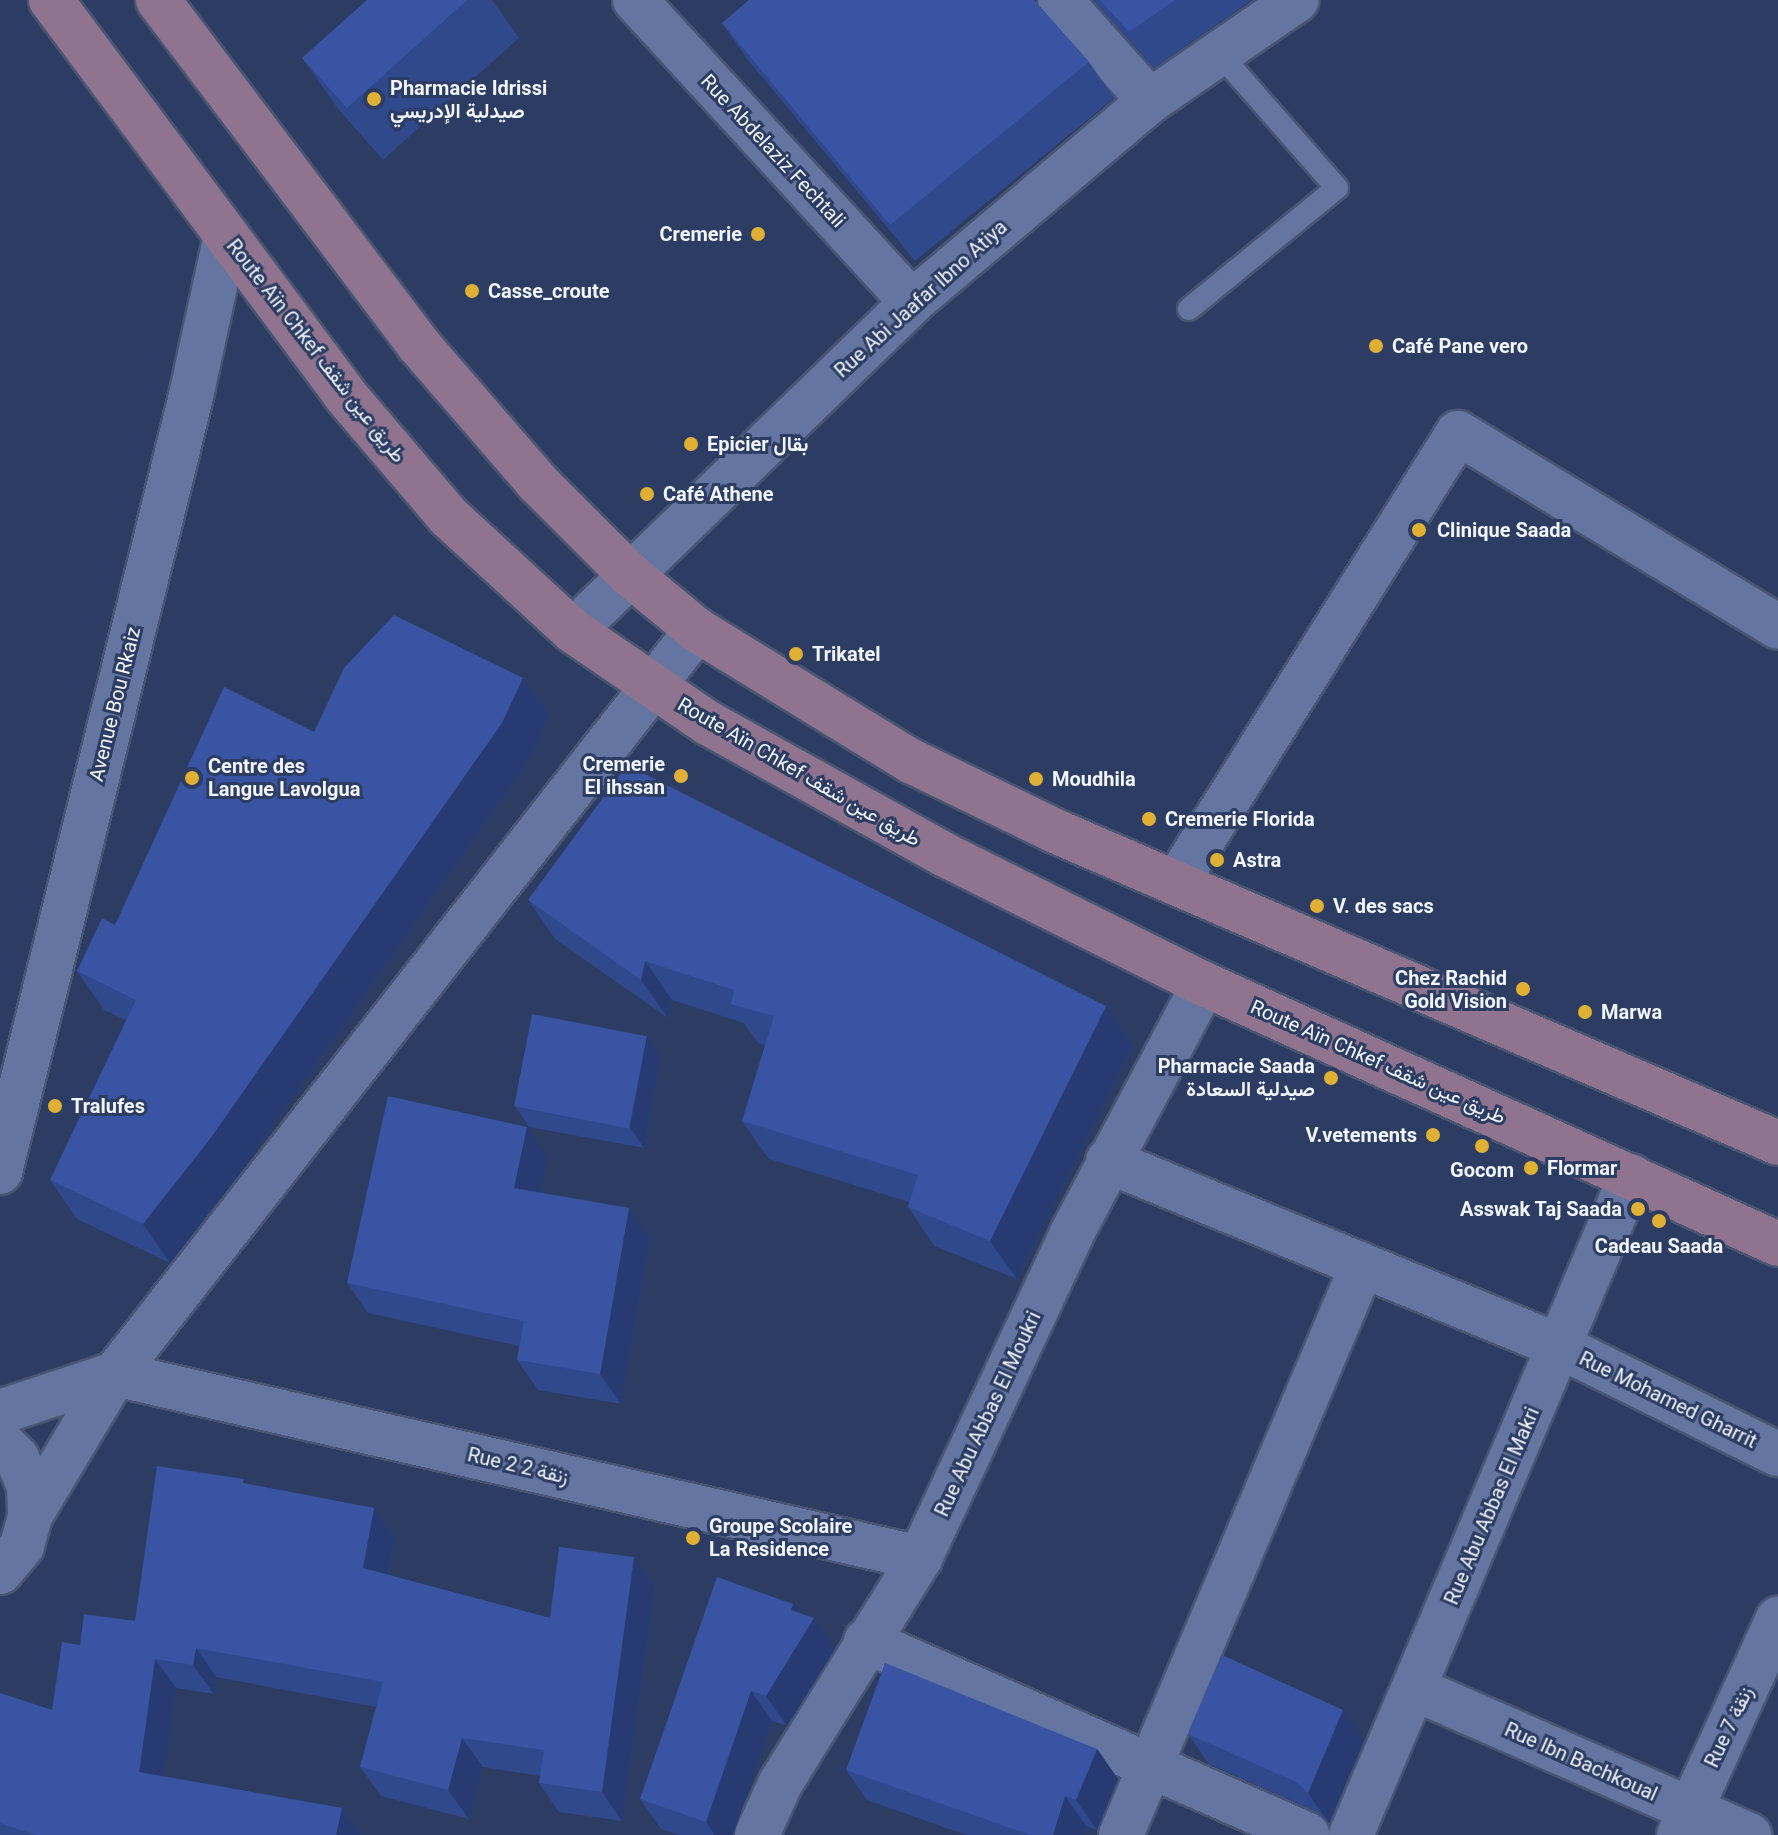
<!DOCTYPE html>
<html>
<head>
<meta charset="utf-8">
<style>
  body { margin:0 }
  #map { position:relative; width:1778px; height:1835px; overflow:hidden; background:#2c3c62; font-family:Roboto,Vazirmatn,sans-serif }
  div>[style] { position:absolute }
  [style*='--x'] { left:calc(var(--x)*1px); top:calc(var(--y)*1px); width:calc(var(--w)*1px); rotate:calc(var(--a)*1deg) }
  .roads { filter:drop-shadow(2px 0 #495572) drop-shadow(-2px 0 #495572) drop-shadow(0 2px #495572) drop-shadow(0 -2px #495572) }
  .service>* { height:22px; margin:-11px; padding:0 11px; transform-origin:11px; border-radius:11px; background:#6375a0 }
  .minor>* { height:44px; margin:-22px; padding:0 22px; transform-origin:22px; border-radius:22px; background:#6375a0 }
  .tertiary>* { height:44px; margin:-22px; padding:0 22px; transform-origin:22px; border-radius:22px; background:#6375a0 }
  .secondary>* { height:44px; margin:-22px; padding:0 22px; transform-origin:22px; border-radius:22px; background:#90748f }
  .wall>* { inset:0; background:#30488c }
  .shaded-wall>* { inset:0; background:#273b72 }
  .building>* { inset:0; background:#3854a3; transform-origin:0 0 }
  .dots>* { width:22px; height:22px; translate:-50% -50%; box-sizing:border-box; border:4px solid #2c3c62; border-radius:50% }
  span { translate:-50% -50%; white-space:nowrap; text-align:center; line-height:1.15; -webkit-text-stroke:6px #2c3c62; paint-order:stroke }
  .poi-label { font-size:20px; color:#f0f5fe; font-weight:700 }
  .left { translate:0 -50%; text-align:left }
  .right { translate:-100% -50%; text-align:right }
  .street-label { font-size:20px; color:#f0f5fe }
</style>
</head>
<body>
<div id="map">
  <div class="roads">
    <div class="service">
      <i style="--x:1189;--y:309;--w:191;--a:-39.3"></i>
      <i style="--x:1337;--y:188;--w:182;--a:-131.2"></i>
    </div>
    <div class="minor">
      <i style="--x:635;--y:0;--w:410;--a:47.5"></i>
      <i style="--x:1060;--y:0;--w:135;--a:48.3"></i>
      <i style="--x:573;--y:631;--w:472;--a:-44.1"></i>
      <i style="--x:912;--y:302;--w:312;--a:-40.2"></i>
      <i style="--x:1150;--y:101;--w:178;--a:-34.5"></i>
      <i style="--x:1176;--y:883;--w:531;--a:-57.93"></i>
      <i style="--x:1458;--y:433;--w:374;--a:31.2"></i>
      <i style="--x:1108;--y:1161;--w:487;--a:22.3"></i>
      <i style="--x:1559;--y:1346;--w:244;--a:26.3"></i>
      <i style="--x:115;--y:1374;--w:826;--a:12.88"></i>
      <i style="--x:866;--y:1641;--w:482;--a:23.7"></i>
      <i style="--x:1415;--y:1689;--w:365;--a:23.6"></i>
      <i style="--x:757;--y:1835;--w:56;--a:-65.7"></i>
      <i style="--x:780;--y:1784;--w:266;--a:-58.2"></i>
      <i style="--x:920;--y:1558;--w:359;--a:-64.9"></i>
      <i style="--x:1072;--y:1233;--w:282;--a:-62.1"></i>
      <i style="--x:1121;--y:1835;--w:618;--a:-67.04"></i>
      <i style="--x:1351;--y:1835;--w:716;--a:-66.98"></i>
      <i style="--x:1679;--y:1835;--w:238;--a:-65.4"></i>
    </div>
    <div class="tertiary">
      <i style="--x:0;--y:1172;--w:799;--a:-76.17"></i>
      <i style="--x:191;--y:396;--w:165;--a:-77.7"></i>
      <i style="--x:0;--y:1412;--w:121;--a:-18.3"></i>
      <i style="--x:0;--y:1441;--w:24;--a:45"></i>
      <i style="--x:17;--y:1458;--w:30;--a:67"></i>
      <i style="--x:29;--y:1486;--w:30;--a:88"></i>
      <i style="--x:30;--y:1516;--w:31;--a:105"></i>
      <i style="--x:22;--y:1546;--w:34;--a:130"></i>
      <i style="--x:30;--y:1516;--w:165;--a:-59.1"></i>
      <i style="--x:115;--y:1374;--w:945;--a:-51.97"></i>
    </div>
    <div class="secondary">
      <i style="--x:51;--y:0;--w:492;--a:53.3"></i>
      <i style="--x:345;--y:395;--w:160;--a:49.6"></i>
      <i style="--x:449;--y:517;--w:168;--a:42.6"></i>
      <i style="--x:573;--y:631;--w:163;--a:34.3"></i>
      <i style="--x:708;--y:723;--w:271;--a:29.1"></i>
      <i style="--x:945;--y:855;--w:289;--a:26.5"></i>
      <i style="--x:1204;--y:984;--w:630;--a:24.37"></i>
      <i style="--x:158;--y:0;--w:431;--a:52.9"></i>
      <i style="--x:418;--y:344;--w:182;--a:49.2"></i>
      <i style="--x:537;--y:482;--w:129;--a:45"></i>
      <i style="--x:628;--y:573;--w:89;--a:39.6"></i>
      <i style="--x:697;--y:630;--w:251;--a:31.5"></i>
      <i style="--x:911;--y:761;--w:160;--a:25.9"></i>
      <i style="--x:1055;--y:831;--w:787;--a:23.34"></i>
    </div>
  </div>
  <div class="wall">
    <i style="clip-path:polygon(367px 0,492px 0,519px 38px,383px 160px,339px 110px,302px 58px)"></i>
    <i style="clip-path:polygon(1093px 0,1252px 0,1154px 68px)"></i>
    <i style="clip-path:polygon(1039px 6px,1089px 62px,1114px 98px,915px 261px,747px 59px,722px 23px)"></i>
    <i style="clip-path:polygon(523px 678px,550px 716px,528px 762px,237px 1177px,170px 1263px,77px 1219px,50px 1180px,126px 1020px,104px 1010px,77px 971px,115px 925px,314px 732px)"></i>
    <i style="clip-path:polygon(528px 900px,1106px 1006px,1133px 1045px,1017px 1279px,934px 1246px,908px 1207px,909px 1202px,769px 1159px,742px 1121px,765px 1045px,758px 1043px,744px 1023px,672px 1000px,668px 1018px,555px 939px)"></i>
    <i style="clip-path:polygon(661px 1056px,644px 1148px,529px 1127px,515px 1106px)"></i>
    <i style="clip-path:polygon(548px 1157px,540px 1193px,650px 1238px,621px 1404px,538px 1390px,517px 1360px,519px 1346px,368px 1313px,347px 1283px)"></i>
    <i style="clip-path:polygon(247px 1484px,374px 1508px,395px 1538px,388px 1575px,550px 1618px,634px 1557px,655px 1587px,622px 1821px,559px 1812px,539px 1783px,540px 1776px,483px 1767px,469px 1819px,381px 1796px,360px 1767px,376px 1707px,216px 1677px,214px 1694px,176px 1688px,163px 1776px,342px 1808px,361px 1835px,0 1835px,0 1693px,52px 1710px,80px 1645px,135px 1621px)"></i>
    <i style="clip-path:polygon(800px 1614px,835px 1649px,787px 1726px,772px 1721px,733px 1835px,678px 1835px,661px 1829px,640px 1799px)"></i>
    <i style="clip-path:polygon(1188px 1734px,1364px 1740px,1329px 1823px,1317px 1812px,1209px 1764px)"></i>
    <i style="clip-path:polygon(1097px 1749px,1118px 1779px,1097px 1830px,1086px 1826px,1084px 1835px,966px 1835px,867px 1800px,846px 1770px)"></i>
  </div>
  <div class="shaded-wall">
    <i style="clip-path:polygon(523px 678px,550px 716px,528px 762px,237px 1177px,170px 1263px,143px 1224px)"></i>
    <i style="clip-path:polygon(645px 961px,672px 1000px,668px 1018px,641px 980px)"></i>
    <i style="clip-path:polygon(1106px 1006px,1133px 1045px,1017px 1279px,990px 1241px)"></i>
    <i style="clip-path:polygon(647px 1036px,661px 1056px,644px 1148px,630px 1127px)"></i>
    <i style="clip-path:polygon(527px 1127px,548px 1157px,535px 1218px,514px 1188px)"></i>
    <i style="clip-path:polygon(629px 1208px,650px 1238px,621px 1404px,600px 1374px)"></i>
    <i style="clip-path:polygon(374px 1508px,395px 1538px,383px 1597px,363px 1568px)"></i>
    <i style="clip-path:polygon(634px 1557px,655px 1587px,622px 1821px,602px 1792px)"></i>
    <i style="clip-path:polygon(793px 1604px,809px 1626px,814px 1618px,835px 1649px,787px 1726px,766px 1696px)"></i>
    <i style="clip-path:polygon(196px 1648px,216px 1677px,214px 1694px,193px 1665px)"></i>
    <i style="clip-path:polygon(155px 1659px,176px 1688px,160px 1801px,139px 1772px)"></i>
    <i style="clip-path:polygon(751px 1691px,772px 1721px,733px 1835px,715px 1835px,706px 1822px)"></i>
    <i style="clip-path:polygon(1343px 1710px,1364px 1740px,1329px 1823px,1308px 1793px)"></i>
    <i style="clip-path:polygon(462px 1738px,483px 1767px,469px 1819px,448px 1790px)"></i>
    <i style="clip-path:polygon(1097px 1749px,1118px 1779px,1097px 1830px,1076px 1800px)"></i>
    <i style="clip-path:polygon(1065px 1796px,1086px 1826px,1084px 1835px,1053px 1835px)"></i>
    <i style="clip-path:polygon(342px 1808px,361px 1835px,336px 1835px)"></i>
  </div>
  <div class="building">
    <i style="clip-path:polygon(367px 0,467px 0,347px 108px,302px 58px)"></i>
    <i style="clip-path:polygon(749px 0,1034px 0,1089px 62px,890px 225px,722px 23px)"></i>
    <i style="clip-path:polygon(1100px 0,1175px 0,1129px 32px)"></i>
    <i style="clip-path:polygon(394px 615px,523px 678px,502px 723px,210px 1139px,143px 1224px,50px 1180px,136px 1000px,77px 971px,102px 918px,115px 925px,224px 687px,314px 732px,344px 668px)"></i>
    <i style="clip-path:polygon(627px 765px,1106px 1006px,990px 1241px,908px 1207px,918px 1175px,742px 1121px,774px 1016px,731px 1004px,734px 990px,645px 961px,641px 980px,528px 900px)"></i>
    <i style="left:532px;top:1014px;width:117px;height:94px;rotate:11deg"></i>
    <i style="clip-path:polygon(388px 1096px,527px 1127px,514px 1188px,629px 1208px,600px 1374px,517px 1360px,524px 1321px,347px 1283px)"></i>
    <i style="clip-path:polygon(157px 1466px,244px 1479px,243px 1483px,374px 1508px,363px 1568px,550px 1618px,559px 1547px,634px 1557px,602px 1792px,539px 1783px,544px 1750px,462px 1738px,448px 1790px,360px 1767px,383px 1682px,196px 1648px,193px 1665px,155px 1659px,139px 1772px,342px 1808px,336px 1835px,36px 1835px,0 1823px,0 1693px,52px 1710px,62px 1642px,80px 1645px,84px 1614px,135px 1621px)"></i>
    <i style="clip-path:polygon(717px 1577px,793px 1604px,791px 1610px,814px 1618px,766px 1696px,751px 1691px,706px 1822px,640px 1799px)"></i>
    <i style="clip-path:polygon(1222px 1655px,1343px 1710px,1308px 1793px,1296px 1782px,1188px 1734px)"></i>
    <i style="clip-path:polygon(885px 1663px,1097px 1749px,1076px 1800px,1065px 1796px,1053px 1835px,1030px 1835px,846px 1770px)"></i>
  </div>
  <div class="dots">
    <i style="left:374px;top:99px;background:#dfb034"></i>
    <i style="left:758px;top:234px;background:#dfb034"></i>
    <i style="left:472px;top:291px;background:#dfb034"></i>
    <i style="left:1376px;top:346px;background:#dfb034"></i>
    <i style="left:691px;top:444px;background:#dfb034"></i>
    <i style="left:647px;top:494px;background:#dfb034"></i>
    <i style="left:1419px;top:530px;background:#dfb034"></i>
    <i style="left:796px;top:654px;background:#dfb034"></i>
    <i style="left:681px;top:776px;background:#dfb034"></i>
    <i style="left:192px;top:778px;background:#dfb034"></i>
    <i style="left:1036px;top:779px;background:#dfb034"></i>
    <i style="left:1149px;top:819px;background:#dfb034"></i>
    <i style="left:1217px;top:860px;background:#dfb034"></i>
    <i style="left:1317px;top:906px;background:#dfb034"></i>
    <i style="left:1523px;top:989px;background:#dfb034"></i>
    <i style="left:1585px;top:1012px;background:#dfb034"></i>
    <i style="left:1331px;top:1078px;background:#dfb034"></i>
    <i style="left:55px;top:1106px;background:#dfb034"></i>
    <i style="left:1433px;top:1135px;background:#dfb034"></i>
    <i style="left:1482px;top:1146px;background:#dfb034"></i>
    <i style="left:1531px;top:1168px;background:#dfb034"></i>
    <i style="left:1638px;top:1209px;background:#dfb034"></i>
    <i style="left:1659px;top:1221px;background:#dfb034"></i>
    <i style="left:693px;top:1538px;background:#dfb034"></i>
  </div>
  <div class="poi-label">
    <span class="left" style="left:390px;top:100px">Pharmacie Idrissi<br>صيدلية الإدريسي</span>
    <span class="right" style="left:742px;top:234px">Cremerie</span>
    <span class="left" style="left:488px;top:291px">Casse_croute</span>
    <span class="left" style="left:1392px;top:346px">Café Pane vero</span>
    <span class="left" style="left:707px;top:444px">Epicier بقال</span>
    <span class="left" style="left:663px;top:494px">Café Athene</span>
    <span class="left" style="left:1437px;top:530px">Clinique Saada</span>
    <span class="left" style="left:812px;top:654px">Trikatel</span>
    <span class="right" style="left:665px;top:776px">Cremerie<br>El ihssan</span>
    <span class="left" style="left:208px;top:778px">Centre des<br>Langue Lavolgua</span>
    <span class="left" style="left:1052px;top:779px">Moudhila</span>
    <span class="left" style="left:1165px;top:819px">Cremerie Florida</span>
    <span class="left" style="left:1233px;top:860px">Astra</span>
    <span class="left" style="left:1333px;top:906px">V. des sacs</span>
    <span class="right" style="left:1507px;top:990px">Chez Rachid<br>Gold Vision</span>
    <span class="left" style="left:1601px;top:1012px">Marwa</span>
    <span class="right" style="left:1315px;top:1078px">Pharmacie Saada<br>صيدلية السعادة</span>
    <span class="left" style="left:71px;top:1106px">Tralufes</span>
    <span class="right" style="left:1417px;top:1135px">V.vetements</span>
    <span class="left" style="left:1547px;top:1168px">Flormar</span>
    <span style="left:1482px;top:1170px">Gocom</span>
    <span class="right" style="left:1622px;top:1209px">Asswak Taj Saada</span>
    <span style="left:1659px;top:1246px">Cadeau Saada</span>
    <span class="left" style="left:709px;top:1538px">Groupe Scolaire<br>La Residence</span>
  </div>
  <div class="street-label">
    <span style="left:773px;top:151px;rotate:47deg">Rue Abdelaziz Fechtali</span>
    <span style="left:921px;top:299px;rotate:-42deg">Rue Abi Jaafar Ibno Atiya</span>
    <span style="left:316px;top:351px;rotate:52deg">Route Aïn Chkef طريق عين شقف</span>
    <span style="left:115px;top:704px;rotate:-76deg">Avenue Bou Rkaiz</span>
    <span style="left:799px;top:772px;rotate:30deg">Route Aïn Chkef طريق عين شقف</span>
    <span style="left:1378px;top:1062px;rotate:24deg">Route Aïn Chkef طريق عين شقف</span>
    <span style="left:1668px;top:1400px;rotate:26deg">Rue Mohamed Gharrit</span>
    <span style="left:988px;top:1414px;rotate:-65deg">Rue Abu Abbas El Moukri</span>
    <span style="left:518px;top:1466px;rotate:13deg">Rue 2 زنقة 2</span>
    <span style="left:1492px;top:1506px;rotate:-67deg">Rue Abu Abbas El Makri</span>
    <span style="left:1729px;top:1727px;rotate:-65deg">Rue 7 زنقة</span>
    <span style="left:1581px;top:1762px;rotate:24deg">Rue Ibn Bachkoual</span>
  </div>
</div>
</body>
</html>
